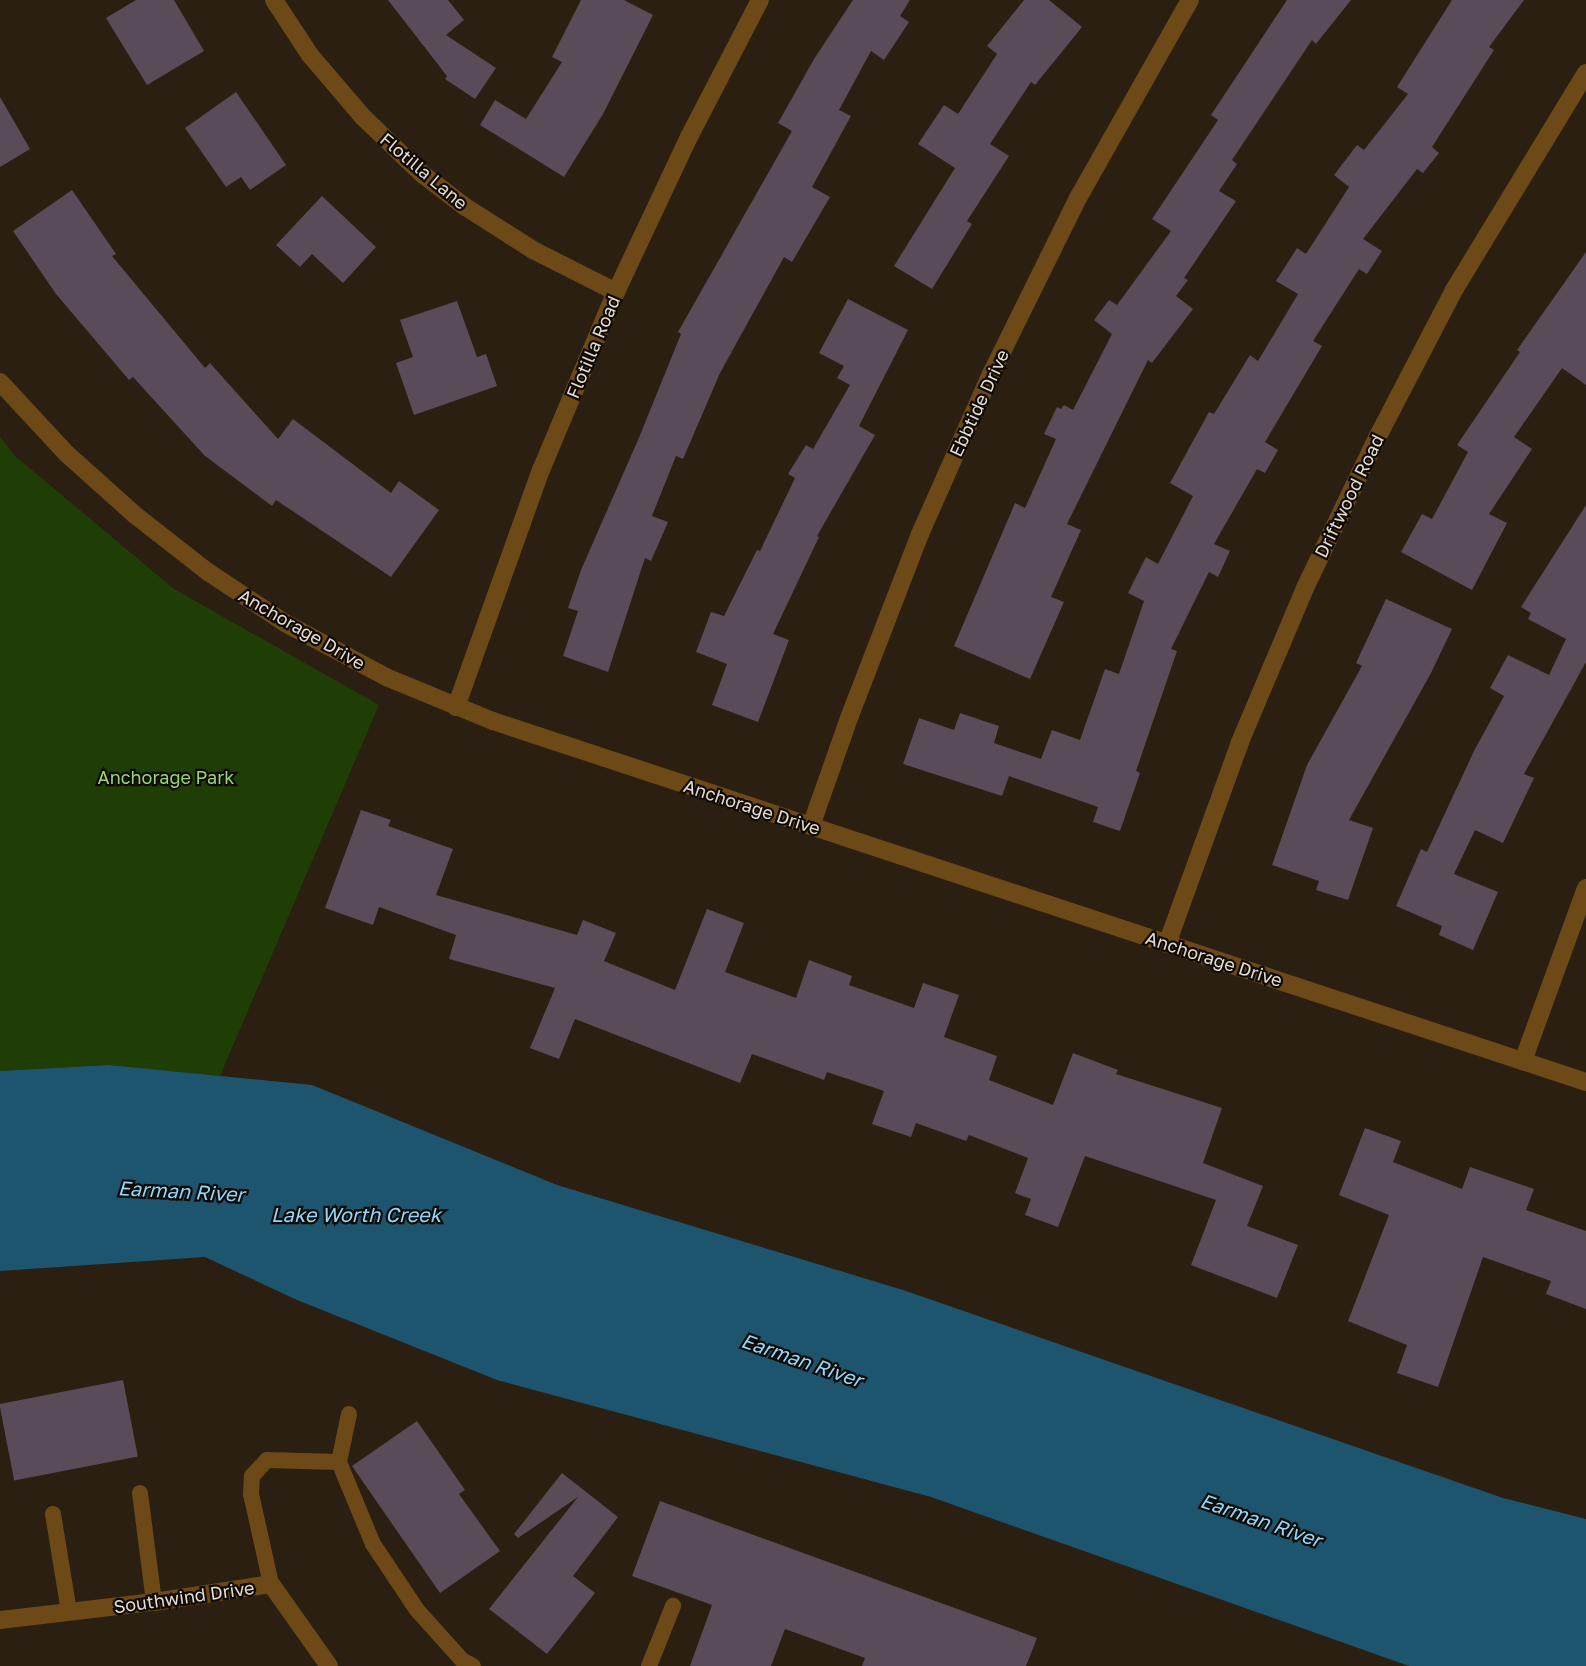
<!DOCTYPE html>
<html>
<head>
<meta charset="utf-8">
<style>
  body { margin:0 }
  #map { position:relative; width:1586px; height:1666px; overflow:hidden; background:#2a1f11; font-family:"Golos Text",sans-serif }
  div>[style] { position:absolute }
  [style*='--x'] { left:calc(var(--x)*1px); top:calc(var(--y)*1px); width:calc(var(--w)*1px); rotate:calc(var(--a)*1deg) }
  .green>* { inset:0; background:#1f3e05 }
  .water>* { inset:0; background:#1e556e }
  .building>* { inset:0; background:#5a4b58; transform-origin:0 0 }
  .lane>* { height:16px; margin:-8px; padding:0 8px; transform-origin:8px; border-radius:8px; background:#6c4917 }
  .street>* { height:18px; margin:-9px; padding:0 9px; transform-origin:9px; border-radius:9px; background:#6c4917 }
  span { translate:-50% -50%; white-space:nowrap; text-align:center; line-height:1.15; -webkit-text-stroke:4.5px #0f0a05; paint-order:stroke }
  .street-label { font-size:18px; color:#e3dbd2 }
  .park-label { font-size:18px; color:#98d671 }
  .water-label { font-size:20px; color:#90d7fd; font-style:italic }
</style>
</head>
<body>
<div id="map">
  <div class="green">
    <i style="clip-path:polygon(0 437px,15px 456px,174px 589px,379px 705px,220px 1076px,109px 1065px,0 1071px)"></i>
  </div>
  <div class="water">
    <i style="clip-path:polygon(109px 1065px,312px 1085px,557px 1185px,903px 1290px,1503px 1498px,1586px 1519px,1586px 1666px,1409px 1666px,931px 1497px,497px 1380px,297px 1300px,205px 1257px,0 1271px,0 1071px)"></i>
  </div>
  <div class="building">
    <i style="clip-path:polygon(136px 0,174px 0,204px 51px,147px 85px,106px 18px)"></i>
    <i style="clip-path:polygon(388px 0,448px 0,464px 20px,446px 35px,496px 68px,475px 99px,445px 79px,447px 76px)"></i>
    <i style="clip-path:polygon(581px 0,624px 0,653px 15px,603px 114px,564px 177px,480px 125px,495px 100px,526px 119px,562px 62px,552px 57px)"></i>
    <i style="clip-path:polygon(853px 0,910px 0,900px 16px,909px 22px,884px 60px,871px 51px,839px 110px,851px 116px,812px 187px,830px 197px,792px 262px,784px 257px,720px 373px,683px 459px,676px 456px,652px 516px,668px 522px,651px 561px,645px 558px,608px 672px,563px 656px,578px 611px,568px 608px,581px 570px,638px 440px,681px 334px,678px 332px,792px 131px,778px 123px,814px 59px)"></i>
    <i style="clip-path:polygon(1024px 0,1049px 0,1082px 27px,1035px 85px,1031px 82px,990px 144px,1009px 156px,967px 221px,972px 224px,932px 289px,894px 266px,955px 168px,918px 144px,944px 105px,958px 114px,997px 54px,987px 46px)"></i>
    <i style="clip-path:polygon(1287px 0,1351px 0,1316px 44px,1312px 40px,1232px 160px,1237px 164px,1219px 191px,1236px 201px,1184px 278px,1188px 280px,1176px 296px,1193px 309px,1152px 363px,1148px 360px,1067px 524px,1081px 530px,1051px 597px,1064px 602px,1030px 679px,954px 646px,1015px 503px,1025px 508px,1056px 439px,1044px 434px,1057px 407px,1061px 409px,1064px 405px,1073px 410px,1112px 334px,1094px 320px,1109px 300px,1117px 305px,1171px 231px,1152px 219px,1218px 120px,1211px 115px)"></i>
    <i style="clip-path:polygon(1452px 0,1524px 0,1489px 47px,1494px 50px,1432px 147px,1439px 153px,1423px 173px,1417px 169px,1363px 239px,1382px 251px,1367px 274px,1359px 269px,1313px 341px,1322px 346px,1265px 442px,1278px 450px,1265px 473px,1257px 469px,1214px 544px,1230px 551px,1218px 577px,1209px 572px,1171px 649px,1177px 651px,1136px 771px,1140px 773px,1120px 831px,1093px 822px,1098px 807px,1009px 776px,1002px 796px,903px 764px,919px 718px,954px 730px,960px 713px,999px 726px,994px 743px,1041px 759px,1052px 730px,1080px 740px,1105px 669px,1119px 674px,1144px 601px,1128px 593px,1146px 557px,1158px 564px,1193px 496px,1170px 483px,1209px 412px,1214px 414px,1250px 355px,1258px 361px,1298px 294px,1276px 281px,1297px 248px,1306px 254px,1349px 187px,1334px 175px,1357px 145px,1364px 150px,1408px 94px,1397px 87px)"></i>
    <i style="clip-path:polygon(236px 92px,286px 165px,250px 190px,241px 177px,226px 187px,185px 128px)"></i>
    <i style="clip-path:polygon(0 97px,30px 149px,0 167px)"></i>
    <i style="clip-path:polygon(72px 190px,116px 254px,112px 256px,205px 368px,210px 363px,278px 439px,293px 419px,391px 493px,399px 481px,439px 510px,391px 577px,276px 500px,272px 506px,205px 456px,133px 377px,129px 380px,56px 294px,13px 231px)"></i>
    <i style="clip-path:polygon(322px 196px,376px 247px,343px 283px,312px 254px,300px 267px,276px 245px)"></i>
    <i style="clip-path:polygon(1586px 252px,1586px 385px,1562px 368px,1514px 437px,1532px 449px,1489px 514px,1507px 523px,1472px 590px,1401px 552px,1422px 514px,1432px 519px,1468px 452px,1457px 445px,1520px 352px,1517px 350px)"></i>
    <i style="clip-path:polygon(848px 299px,908px 330px,859px 426px,875px 435px,817px 536px,819px 537px,773px 634px,789px 640px,758px 722px,712px 705px,727px 664px,696px 652px,711px 612px,724px 616px,757px 550px,760px 551px,795px 478px,788px 474px,806px 445px,813px 449px,850px 385px,837px 378px,844px 366px,819px 353px)"></i>
    <i style="clip-path:polygon(457px 301px,477px 357px,486px 354px,497px 386px,414px 415px,396px 363px,413px 357px,400px 320px)"></i>
    <i style="clip-path:polygon(1586px 505px,1586px 662px,1524px 774px,1534px 778px,1503px 843px,1475px 830px,1454px 874px,1498px 892px,1473px 950px,1439px 935px,1442px 926px,1396px 906px,1421px 849px,1427px 852px,1474px 751px,1504px 696px,1490px 688px,1508px 655px,1549px 675px,1566px 639px,1528px 619px,1531px 613px,1521px 607px)"></i>
    <i style="clip-path:polygon(1386px 599px,1452px 629px,1431px 673px,1349px 820px,1373px 828px,1348px 900px,1316px 890px,1319px 881px,1272px 865px,1307px 765px,1362px 666px,1356px 663px)"></i>
    <i style="clip-path:polygon(361px 810px,391px 820px,388px 826px,453px 849px,436px 895px,577px 935px,583px 920px,616px 933px,604px 961px,675px 990px,707px 909px,744px 923px,725px 972px,796px 998px,809px 960px,852px 976px,849px 985px,914px 1008px,923px 983px,959px 995px,944px 1037px,997px 1056px,989px 1080px,1053px 1105px,1073px 1053px,1118px 1070px,1116px 1074px,1222px 1108px,1203px 1163px,1263px 1186px,1247px 1226px,1298px 1245px,1277px 1298px,1191px 1265px,1216px 1200px,1085px 1156px,1058px 1227px,1025px 1215px,1031px 1199px,1015px 1193px,1028px 1158px,969px 1135px,966px 1141px,916px 1123px,911px 1137px,872px 1124px,884px 1091px,827px 1072px,824px 1080px,752px 1054px,740px 1083px,575px 1019px,559px 1059px,530px 1048px,555px 988px,449px 959px,456px 935px,379px 907px,373px 925px,325px 908px)"></i>
    <i style="clip-path:polygon(1365px 1128px,1401px 1141px,1393px 1162px,1462px 1189px,1470px 1167px,1534px 1189px,1526px 1210px,1586px 1231px,1586px 1309px,1546px 1294px,1551px 1281px,1483px 1257px,1438px 1387px,1397px 1373px,1407px 1345px,1348px 1321px,1389px 1215px,1339px 1195px)"></i>
    <i style="left:123px;top:1380px;width:78px;height:126px;rotate:79deg"></i>
    <i style="clip-path:polygon(417px 1421px,465px 1490px,459px 1494px,500px 1551px,440px 1593px,352px 1466px)"></i>
    <i style="clip-path:polygon(562px 1473px,618px 1517px,573px 1576px,595px 1593px,547px 1654px,489px 1609px,578px 1497px,518px 1538px,514px 1534px)"></i>
    <i style="clip-path:polygon(660px 1501px,1037px 1638px,1026px 1666px,862px 1666px,865px 1658px,785px 1629px,771px 1666px,690px 1666px,712px 1605px,632px 1576px)"></i>
  </div>
  <div class="lane">
    <i style="--x:349;--y:1414;--w:49;--a:101.8"></i>
    <i style="--x:339;--y:1462;--w:89;--a:67.5"></i>
    <i style="--x:373;--y:1544;--w:79;--a:56.3"></i>
    <i style="--x:417;--y:1610;--w:69;--a:48"></i>
    <i style="--x:463;--y:1661;--w:11;--a:27"></i>
    <i style="--x:140;--y:1493;--w:110;--a:82.7"></i>
    <i style="--x:53;--y:1514;--w:99;--a:80.7"></i>
    <i style="--x:271;--y:1584;--w:92;--a:-102.5"></i>
    <i style="--x:251;--y:1494;--w:18;--a:-87"></i>
    <i style="--x:252;--y:1476;--w:22;--a:-47"></i>
    <i style="--x:267;--y:1460;--w:72;--a:1.6"></i>
    <i style="--x:649;--y:1666;--w:65;--a:-68.2"></i>
  </div>
  <div class="street">
    <i style="--x:274;--y:0;--w:66;--a:56.8"></i>
    <i style="--x:310;--y:55;--w:82;--a:49.5"></i>
    <i style="--x:363;--y:117;--w:81;--a:44"></i>
    <i style="--x:421;--y:173;--w:54;--a:37.5"></i>
    <i style="--x:464;--y:206;--w:82;--a:32.5"></i>
    <i style="--x:533;--y:250;--w:93;--a:26.8"></i>
    <i style="--x:0;--y:382;--w:98;--a:47.1"></i>
    <i style="--x:67;--y:454;--w:91;--a:41.9"></i>
    <i style="--x:135;--y:515;--w:93;--a:38"></i>
    <i style="--x:208;--y:572;--w:92;--a:33.5"></i>
    <i style="--x:285;--y:623;--w:115;--a:28.1"></i>
    <i style="--x:386;--y:677;--w:116;--a:22.4"></i>
    <i style="--x:493;--y:721;--w:1151;--a:18.28"></i>
    <i style="--x:456;--y:707;--w:252;--a:-70.3"></i>
    <i style="--x:541;--y:470;--w:193;--a:-67.2"></i>
    <i style="--x:616;--y:292;--w:171;--a:-64.8"></i>
    <i style="--x:689;--y:137;--w:154;--a:-62.6"></i>
    <i style="--x:811;--y:826;--w:114;--a:-70.6"></i>
    <i style="--x:849;--y:718;--w:197;--a:-68.9"></i>
    <i style="--x:920;--y:534;--w:175;--a:-66.1"></i>
    <i style="--x:991;--y:374;--w:196;--a:-63.7"></i>
    <i style="--x:1078;--y:198;--w:227;--a:-60.5"></i>
    <i style="--x:1167;--y:944;--w:215;--a:-70.1"></i>
    <i style="--x:1240;--y:742;--w:167;--a:-67.1"></i>
    <i style="--x:1305;--y:588;--w:166;--a:-64.4"></i>
    <i style="--x:1377;--y:438;--w:167;--a:-62.5"></i>
    <i style="--x:1454;--y:290;--w:254;--a:-58.7"></i>
    <i style="--x:1523;--y:1061;--w:184;--a:-70"></i>
    <i style="--x:0;--y:1620;--w:155;--a:-6.7"></i>
    <i style="--x:154;--y:1602;--w:118;--a:-8.7"></i>
    <i style="--x:271;--y:1584;--w:100;--a:54.7"></i>
  </div>
  <div class="street-label">
    <span style="left:424px;top:171px;rotate:40deg">Flotilla Lane</span>
    <span style="left:593px;top:347px;rotate:-67deg">Flotilla Road</span>
    <span style="left:979px;top:403px;rotate:-65deg">Ebbtide Drive</span>
    <span style="left:1349px;top:496px;rotate:-64deg">Driftwood Road</span>
    <span style="left:302px;top:629px;rotate:30deg">Anchorage Drive</span>
    <span style="left:752px;top:807px;rotate:18deg">Anchorage Drive</span>
    <span style="left:1214px;top:959px;rotate:18deg">Anchorage Drive</span>
    <span style="left:184px;top:1597px;rotate:-8deg">Southwind Drive</span>
  </div>
  <div class="park-label">
    <span style="left:166px;top:777px">Anchorage Park</span>
  </div>
  <div class="water-label">
    <span style="left:181px;top:1191px;rotate:3deg">Earman River</span>
    <span style="left:356px;top:1214px">Lake Worth Creek</span>
    <span style="left:802px;top:1360px;rotate:19deg">Earman River</span>
    <span style="left:1261px;top:1520px;rotate:19deg">Earman River</span>
  </div>
</div>
</body>
</html>
